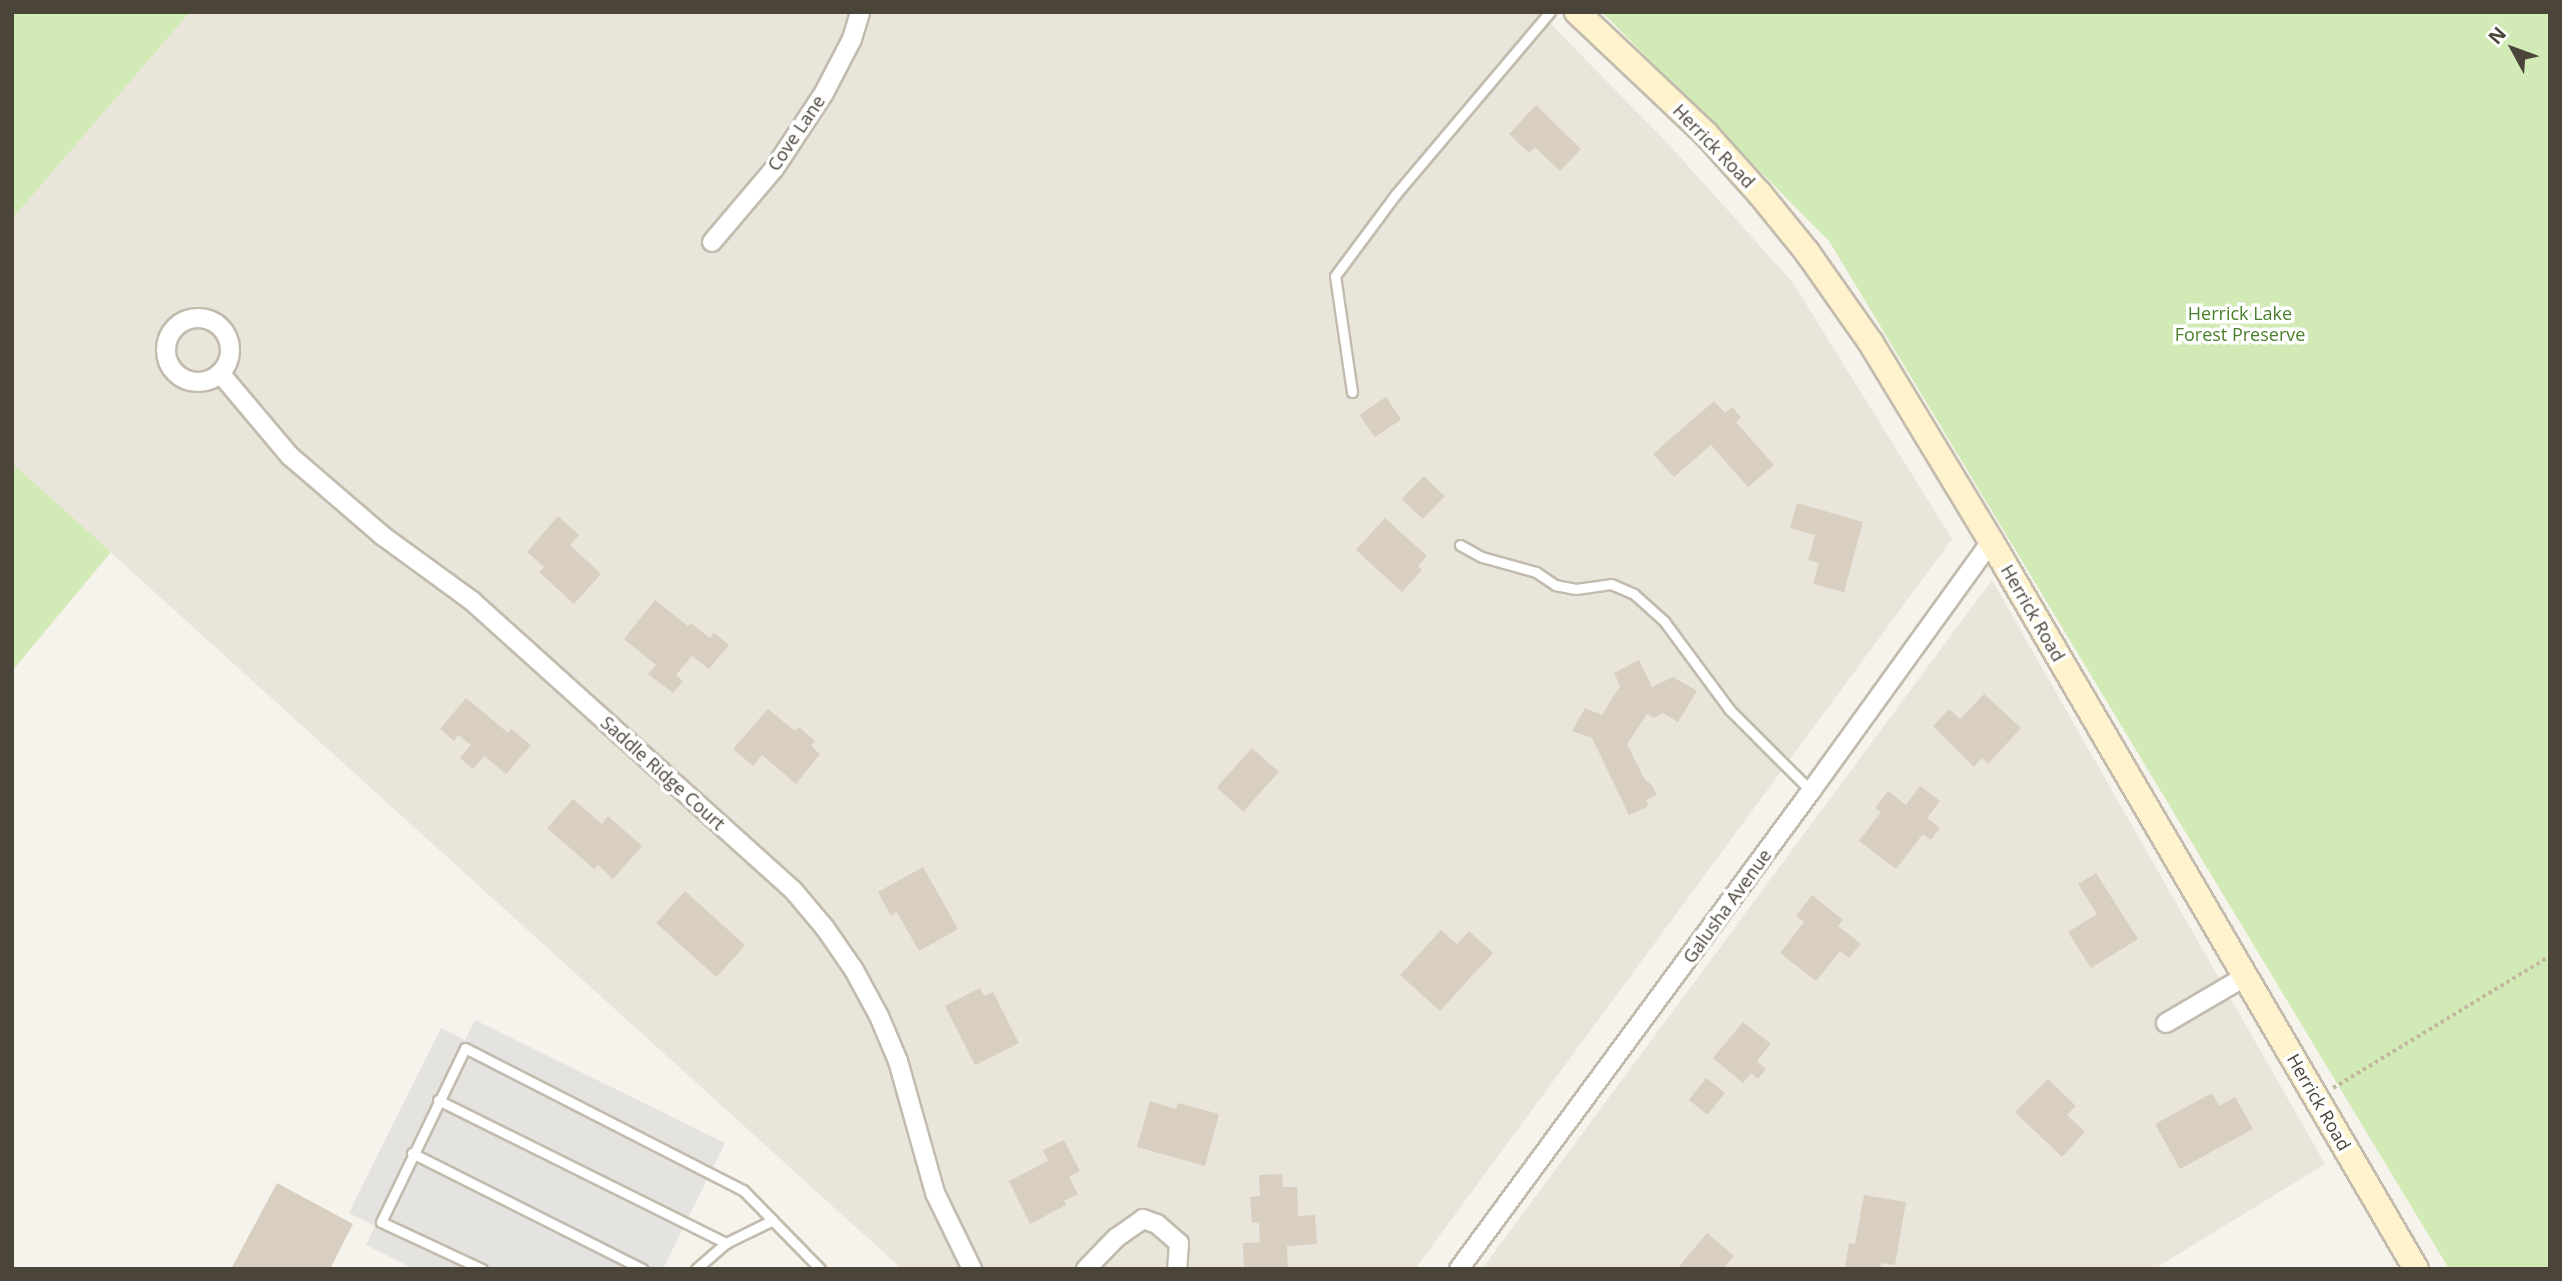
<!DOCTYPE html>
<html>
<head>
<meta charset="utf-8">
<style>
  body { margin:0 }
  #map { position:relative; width:2562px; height:1281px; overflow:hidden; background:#f6f3ec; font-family:"Open Sans",sans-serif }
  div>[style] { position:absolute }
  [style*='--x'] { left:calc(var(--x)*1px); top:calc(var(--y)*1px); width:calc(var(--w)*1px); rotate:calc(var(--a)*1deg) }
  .residential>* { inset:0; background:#eae5da }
  .green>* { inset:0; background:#d2eab5 }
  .parking>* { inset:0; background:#e5e3e0 }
  .building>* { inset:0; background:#d8cfc1; transform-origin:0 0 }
  .path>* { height:3.5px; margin-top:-1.75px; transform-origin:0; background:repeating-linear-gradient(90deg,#c4b79f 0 3.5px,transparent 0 7px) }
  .roads { filter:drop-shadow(2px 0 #c2bbae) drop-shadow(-2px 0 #c2bbae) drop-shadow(0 2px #c2bbae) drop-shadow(0 -2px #c2bbae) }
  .lane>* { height:9px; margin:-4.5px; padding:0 4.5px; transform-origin:4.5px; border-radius:4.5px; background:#fff }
  .street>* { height:18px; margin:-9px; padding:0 9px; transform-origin:9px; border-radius:9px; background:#fff }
  .street>.ring { margin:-9px; padding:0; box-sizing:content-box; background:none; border:18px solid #fff; border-radius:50% }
  .secondary>* { height:24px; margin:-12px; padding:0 12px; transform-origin:12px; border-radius:12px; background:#fff3cd }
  span { translate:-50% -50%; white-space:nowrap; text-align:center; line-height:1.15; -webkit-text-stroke:7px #fff; paint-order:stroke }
  .street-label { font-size:18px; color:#4b4439 }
  .park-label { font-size:18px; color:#4a7f2a }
  .frame { position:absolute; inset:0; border:14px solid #4b4439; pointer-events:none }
  .north { position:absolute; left:2478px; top:14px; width:70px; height:70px; -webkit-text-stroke:5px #fff; paint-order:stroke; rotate:311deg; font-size:19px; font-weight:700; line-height:28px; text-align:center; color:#4b4439 }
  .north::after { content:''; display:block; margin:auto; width:24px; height:32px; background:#4b4439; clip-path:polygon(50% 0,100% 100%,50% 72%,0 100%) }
</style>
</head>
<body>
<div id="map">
  <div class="residential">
    <i style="clip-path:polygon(190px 12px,1539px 12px,1672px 148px,1793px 283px,1952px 539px,1415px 1269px,902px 1269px,12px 463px,12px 219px)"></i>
    <i style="clip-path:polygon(1992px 580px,2325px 1164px,2154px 1269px,1482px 1269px)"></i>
  </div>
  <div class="green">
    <i style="clip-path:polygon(12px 12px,190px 12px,12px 219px)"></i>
    <i style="clip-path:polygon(1602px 12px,2550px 12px,2550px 1269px,2449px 1269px,1829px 241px)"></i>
    <i style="clip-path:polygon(12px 463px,111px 552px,12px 671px)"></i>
  </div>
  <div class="parking">
    <i style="clip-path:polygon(475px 1020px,725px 1143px,663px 1269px,414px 1269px,366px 1245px,375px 1226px,349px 1213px,441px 1028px,465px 1040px)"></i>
  </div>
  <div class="building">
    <i style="clip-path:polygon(1536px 105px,1581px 149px,1560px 171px,1535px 147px,1529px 153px,1509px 134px)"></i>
    <i style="left:1386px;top:397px;width:27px;height:32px;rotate:56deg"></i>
    <i style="clip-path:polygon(1714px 401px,1725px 413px,1732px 407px,1741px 417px,1736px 422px,1774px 465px,1748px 487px,1711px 445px,1674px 477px,1653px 454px)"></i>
    <i style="left:1424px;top:476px;width:29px;height:32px;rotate:44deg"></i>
    <i style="clip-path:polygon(1797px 503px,1863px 522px,1844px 592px,1813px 584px,1819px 563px,1808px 560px,1815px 535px,1790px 528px)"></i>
    <i style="clip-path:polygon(558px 516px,579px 535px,570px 545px,601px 574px,574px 604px,539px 572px,544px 567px,527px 552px)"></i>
    <i style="clip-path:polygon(1385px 518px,1427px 556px,1418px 566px,1422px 570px,1402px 592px,1356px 550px)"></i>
    <i style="clip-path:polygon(655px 600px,688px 626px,691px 623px,710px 638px,714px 633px,729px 645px,709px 669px,692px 656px,676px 675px,683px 681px,673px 693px,648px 674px,656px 665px,624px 639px)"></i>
    <i style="clip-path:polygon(1639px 660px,1652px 687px,1673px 677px,1697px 691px,1678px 722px,1663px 713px,1654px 718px,1647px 714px,1627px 744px,1645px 780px,1652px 785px,1657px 795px,1646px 800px,1649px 806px,1629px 815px,1592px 738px,1572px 731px,1585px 708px,1602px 715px,1620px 686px,1614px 673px)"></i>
    <i style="clip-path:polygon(1984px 694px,2021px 728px,1988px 764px,1982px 758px,1974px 767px,1933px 726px,1949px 709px,1960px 719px)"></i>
    <i style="clip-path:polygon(466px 698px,508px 733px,511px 729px,531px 745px,506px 774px,484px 756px,473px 769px,460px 758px,471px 745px,458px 735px,454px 741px,440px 729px)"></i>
    <i style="clip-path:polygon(768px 709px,795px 731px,799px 727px,815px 741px,811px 746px,820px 754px,796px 784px,762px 755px,753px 766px,733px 749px)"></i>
    <i style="left:1252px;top:748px;width:36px;height:53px;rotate:42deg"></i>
    <i style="clip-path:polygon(1920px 786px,1940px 801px,1927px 818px,1940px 828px,1931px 840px,1923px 834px,1896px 869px,1859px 841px,1881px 812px,1875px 808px,1888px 791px,1906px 805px)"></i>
    <i style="clip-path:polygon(573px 799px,602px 824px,608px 816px,642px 846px,613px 879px,598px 865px,594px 869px,547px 828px)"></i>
    <i style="clip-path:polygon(923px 867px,958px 929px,919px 951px,897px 912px,891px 916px,878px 892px)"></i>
    <i style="clip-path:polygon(2096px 873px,2138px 939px,2091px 968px,2068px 932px,2097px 914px,2078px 884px)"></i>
    <i style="left:685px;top:891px;width:81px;height:43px;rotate:42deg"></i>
    <i style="clip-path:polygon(1812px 895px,1843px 920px,1838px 926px,1861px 944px,1849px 958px,1840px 951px,1816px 981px,1780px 953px,1804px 922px,1796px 916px)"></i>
    <i style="clip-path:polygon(1441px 930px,1457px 944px,1469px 931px,1493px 953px,1440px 1011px,1400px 975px)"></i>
    <i style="clip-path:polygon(980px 988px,984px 996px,993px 992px,1019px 1043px,975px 1065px,945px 1006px)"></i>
    <i style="clip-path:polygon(1743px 1022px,1771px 1044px,1757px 1061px,1766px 1069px,1758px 1079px,1751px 1073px,1743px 1083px,1713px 1058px)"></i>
    <i style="left:1706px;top:1078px;width:24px;height:28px;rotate:38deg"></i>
    <i style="clip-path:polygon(2048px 1079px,2076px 1106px,2067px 1115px,2085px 1132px,2062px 1157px,2015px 1112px)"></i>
    <i style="clip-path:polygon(2212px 1093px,2219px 1106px,2235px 1097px,2253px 1129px,2180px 1169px,2155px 1124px)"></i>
    <i style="clip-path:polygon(1150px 1101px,1176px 1109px,1178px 1103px,1219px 1114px,1205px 1166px,1137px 1147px)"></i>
    <i style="clip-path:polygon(1064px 1140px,1080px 1171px,1069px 1177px,1078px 1194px,1064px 1201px,1066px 1205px,1030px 1224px,1009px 1181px,1048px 1161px,1043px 1150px)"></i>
    <i style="clip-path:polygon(1282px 1174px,1283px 1187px,1297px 1187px,1298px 1216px,1315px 1215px,1317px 1244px,1287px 1246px,1288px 1268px,1244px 1269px,1243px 1243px,1260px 1242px,1259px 1222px,1252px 1223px,1250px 1197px,1260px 1196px,1259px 1175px)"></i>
    <i style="clip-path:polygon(277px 1183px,353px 1224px,330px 1269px,231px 1269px)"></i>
    <i style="clip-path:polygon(1864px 1195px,1906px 1202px,1895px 1265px,1881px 1263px,1880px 1269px,1845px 1267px,1849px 1243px,1855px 1244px)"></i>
    <i style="clip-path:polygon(1707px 1233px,1734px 1256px,1723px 1269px,1677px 1269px)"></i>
  </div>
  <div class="path">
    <i style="--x:2333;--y:1088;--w:254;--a:-31.3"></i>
  </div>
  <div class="roads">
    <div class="lane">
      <i style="--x:1352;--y:392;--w:117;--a:-98.3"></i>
      <i style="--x:1335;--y:276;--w:102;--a:-53.4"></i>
      <i style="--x:1396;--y:194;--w:238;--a:-49.8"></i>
      <i style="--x:1460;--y:545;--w:25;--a:29"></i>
      <i style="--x:1482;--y:557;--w:56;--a:15.5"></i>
      <i style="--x:1536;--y:572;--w:23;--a:34"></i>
      <i style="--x:1555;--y:585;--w:21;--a:11"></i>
      <i style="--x:1576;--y:589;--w:35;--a:-8"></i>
      <i style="--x:1611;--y:584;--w:25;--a:23"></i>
      <i style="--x:1634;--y:594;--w:40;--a:42"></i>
      <i style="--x:1664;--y:621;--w:109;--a:53.5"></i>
      <i style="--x:1729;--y:709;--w:116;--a:45"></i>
      <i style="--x:438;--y:1100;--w:322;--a:26.4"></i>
      <i style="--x:412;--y:1153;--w:258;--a:26.7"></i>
      <i style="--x:482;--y:1269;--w:111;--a:-155"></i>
      <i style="--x:381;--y:1222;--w:193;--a:-64.2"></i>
      <i style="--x:465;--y:1048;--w:312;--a:27.1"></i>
      <i style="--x:743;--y:1190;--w:110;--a:45.7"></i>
      <i style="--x:696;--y:1269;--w:40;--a:-41"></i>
      <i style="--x:726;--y:1243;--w:52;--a:-26.1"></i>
    </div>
    <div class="street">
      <i style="--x:712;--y:242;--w:96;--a:-49.7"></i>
      <i style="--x:774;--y:169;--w:91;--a:-56.7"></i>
      <i style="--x:824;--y:93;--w:61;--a:-62.6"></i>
      <i style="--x:852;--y:39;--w:28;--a:-73"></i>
      <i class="ring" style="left:166px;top:318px;width:46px;height:46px"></i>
      <i style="--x:220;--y:373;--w:109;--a:49.9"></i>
      <i style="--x:290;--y:456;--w:123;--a:40.7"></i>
      <i style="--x:383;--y:536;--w:110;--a:36.1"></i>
      <i style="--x:472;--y:601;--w:432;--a:42"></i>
      <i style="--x:793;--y:890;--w:50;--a:49.9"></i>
      <i style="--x:825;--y:928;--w:51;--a:55.4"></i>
      <i style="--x:854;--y:970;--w:52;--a:61.5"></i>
      <i style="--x:879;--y:1016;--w:49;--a:67.1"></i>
      <i style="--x:898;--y:1061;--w:137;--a:74.3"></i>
      <i style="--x:935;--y:1193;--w:85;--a:64"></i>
      <i style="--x:2166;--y:1023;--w:93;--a:-30.4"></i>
      <i style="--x:1086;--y:1269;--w:43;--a:-45.9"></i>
      <i style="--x:1116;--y:1238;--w:33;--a:-35"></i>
      <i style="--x:1143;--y:1219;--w:15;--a:20"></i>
      <i style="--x:1157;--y:1224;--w:29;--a:41"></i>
      <i style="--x:1179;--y:1243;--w:26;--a:94"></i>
      <i style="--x:1459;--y:1269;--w:594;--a:-53.63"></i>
      <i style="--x:1811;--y:791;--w:308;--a:-54.2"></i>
    </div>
    <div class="secondary">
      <i style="--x:1577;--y:12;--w:178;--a:43.4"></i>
      <i style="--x:1706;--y:134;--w:81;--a:48"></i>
      <i style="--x:1760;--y:194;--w:75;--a:51"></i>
      <i style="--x:1807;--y:252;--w:111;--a:54.9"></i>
      <i style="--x:1871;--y:343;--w:232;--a:58.8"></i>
      <i style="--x:1991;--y:541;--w:843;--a:59.72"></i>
    </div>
  </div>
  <div class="street-label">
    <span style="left:796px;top:133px;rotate:-56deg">Cove Lane</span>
    <span style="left:1714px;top:146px;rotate:46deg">Herrick Road</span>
    <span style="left:2033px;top:613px;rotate:60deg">Herrick Road</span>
    <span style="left:663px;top:773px;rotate:42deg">Saddle Ridge Court</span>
    <span style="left:1727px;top:906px;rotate:-54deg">Galusha Avenue</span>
    <span style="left:2319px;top:1102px;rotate:60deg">Herrick Road</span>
  </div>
  <div class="park-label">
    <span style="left:2240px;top:324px">Herrick Lake<br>Forest Preserve</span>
  </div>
  <div class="frame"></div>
  <div class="north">N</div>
</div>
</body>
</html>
